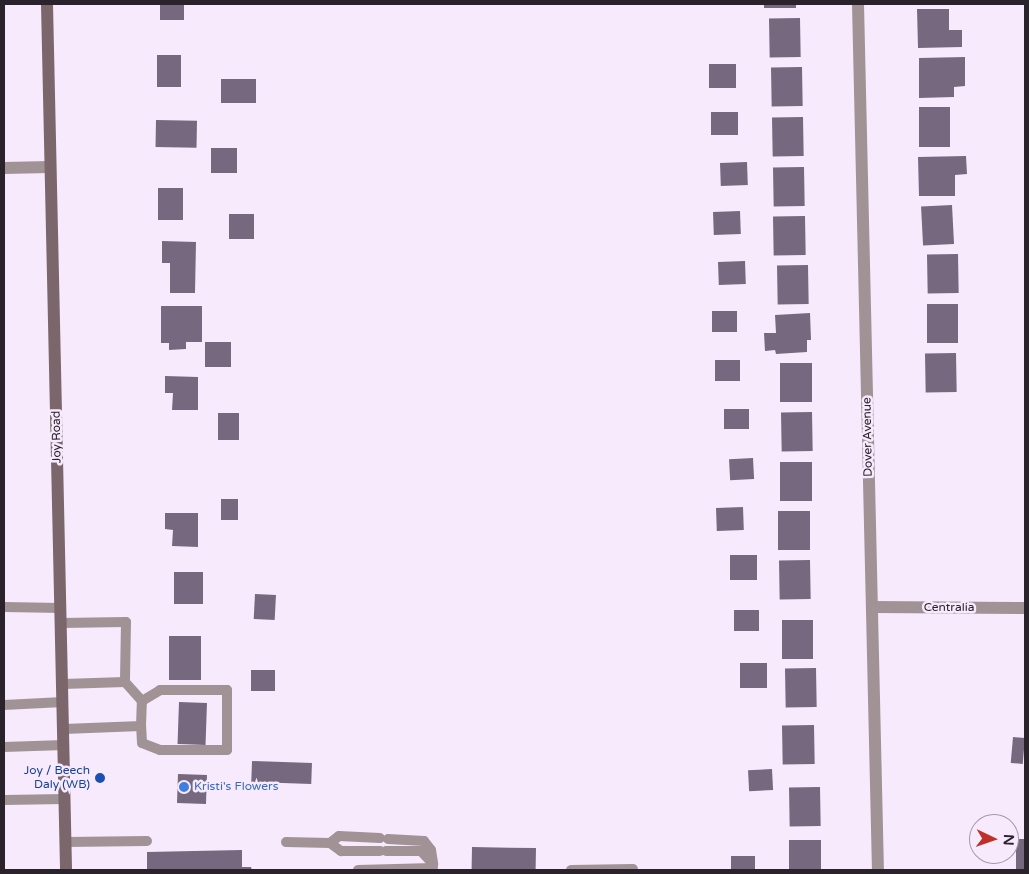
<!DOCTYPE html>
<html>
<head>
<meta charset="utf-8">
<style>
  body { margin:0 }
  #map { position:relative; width:1029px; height:874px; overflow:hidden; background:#f8eafd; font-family:"Varela Round",sans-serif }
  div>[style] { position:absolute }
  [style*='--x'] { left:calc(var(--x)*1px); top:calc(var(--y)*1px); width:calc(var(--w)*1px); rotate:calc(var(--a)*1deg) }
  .building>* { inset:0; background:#75687f; transform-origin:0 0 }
  .lane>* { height:10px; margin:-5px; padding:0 5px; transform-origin:5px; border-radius:5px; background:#a19395 }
  .street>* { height:12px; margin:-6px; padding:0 6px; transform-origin:6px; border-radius:6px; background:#a19395 }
  .secondary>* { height:12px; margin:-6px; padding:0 6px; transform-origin:6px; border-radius:6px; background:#7b676b }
  .dots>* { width:14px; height:14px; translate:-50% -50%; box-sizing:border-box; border:2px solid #f8eafd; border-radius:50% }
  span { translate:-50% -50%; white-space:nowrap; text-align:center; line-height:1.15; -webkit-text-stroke:5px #f8eafd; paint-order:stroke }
  .street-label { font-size:12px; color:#2a232c }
  .transit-label { font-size:12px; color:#164399 }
  .right { translate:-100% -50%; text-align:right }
  .shop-label { font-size:12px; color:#366cbe }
  .left { translate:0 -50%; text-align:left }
  .frame { position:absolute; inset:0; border:5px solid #2a232c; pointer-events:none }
  .north { position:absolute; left:969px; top:814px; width:50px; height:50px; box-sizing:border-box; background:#f8eafd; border:1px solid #a69aa9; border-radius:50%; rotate:93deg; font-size:14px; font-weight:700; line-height:20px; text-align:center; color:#2a232c }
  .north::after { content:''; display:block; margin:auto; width:18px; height:22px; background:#be3028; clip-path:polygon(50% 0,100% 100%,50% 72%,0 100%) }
</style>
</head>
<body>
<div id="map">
  <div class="building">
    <i style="left:160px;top:4px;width:24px;height:16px"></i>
    <i style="left:764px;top:4px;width:32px;height:4px"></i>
    <i style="clip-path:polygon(917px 9px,949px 9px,949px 30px,962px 30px,962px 47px,918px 48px)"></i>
    <i style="left:800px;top:18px;width:39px;height:31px;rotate:89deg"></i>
    <i style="left:157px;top:55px;width:24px;height:32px"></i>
    <i style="clip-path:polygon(965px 57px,965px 86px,954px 87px,954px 97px,919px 98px,919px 58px)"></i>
    <i style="left:709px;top:64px;width:27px;height:24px"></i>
    <i style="left:802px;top:67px;width:39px;height:31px;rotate:89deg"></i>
    <i style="left:221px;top:79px;width:35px;height:24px"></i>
    <i style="left:919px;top:107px;width:31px;height:40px"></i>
    <i style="left:738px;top:112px;width:23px;height:27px;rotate:90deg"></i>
    <i style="left:803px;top:117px;width:39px;height:31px;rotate:89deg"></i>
    <i style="left:156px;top:120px;width:41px;height:27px;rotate:1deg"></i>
    <i style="left:211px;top:148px;width:26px;height:25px"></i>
    <i style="clip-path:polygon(966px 156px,967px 174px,955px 175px,955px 196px,919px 196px,918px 157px)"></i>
    <i style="left:747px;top:162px;width:23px;height:27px;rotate:88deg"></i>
    <i style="left:804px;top:167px;width:39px;height:31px;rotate:89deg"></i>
    <i style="left:183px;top:188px;width:32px;height:25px;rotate:90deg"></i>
    <i style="left:952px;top:205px;width:39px;height:31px;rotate:87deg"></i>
    <i style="left:740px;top:211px;width:23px;height:27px;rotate:88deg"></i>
    <i style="left:229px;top:214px;width:25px;height:25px"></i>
    <i style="left:805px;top:216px;width:39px;height:32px;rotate:89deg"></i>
    <i style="clip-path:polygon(162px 241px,196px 242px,195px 293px,170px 293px,170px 263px,162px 263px)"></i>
    <i style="left:958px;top:254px;width:39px;height:31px;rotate:89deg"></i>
    <i style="left:745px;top:261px;width:23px;height:27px;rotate:88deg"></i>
    <i style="left:808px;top:265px;width:39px;height:31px;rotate:89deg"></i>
    <i style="left:927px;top:304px;width:31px;height:39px"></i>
    <i style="clip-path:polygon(161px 306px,202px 306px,202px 342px,186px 342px,186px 349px,169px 350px,169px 343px,161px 343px)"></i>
    <i style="left:712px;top:311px;width:25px;height:21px"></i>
    <i style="clip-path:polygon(810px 313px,811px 340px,807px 340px,807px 352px,776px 354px,775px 350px,765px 351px,764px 333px,776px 333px,775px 315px)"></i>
    <i style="left:205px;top:342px;width:26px;height:25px"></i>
    <i style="left:956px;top:353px;width:39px;height:31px;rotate:89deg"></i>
    <i style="left:740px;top:360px;width:21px;height:25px;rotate:90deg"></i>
    <i style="left:780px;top:363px;width:32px;height:39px"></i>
    <i style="clip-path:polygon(165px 376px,198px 377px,198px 410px,172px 410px,173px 393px,165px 393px)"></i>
    <i style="left:749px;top:409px;width:20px;height:25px;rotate:90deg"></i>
    <i style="left:812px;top:412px;width:39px;height:31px;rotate:89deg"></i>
    <i style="left:218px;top:413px;width:21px;height:27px"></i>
    <i style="left:753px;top:458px;width:21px;height:24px;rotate:87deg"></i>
    <i style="left:780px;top:462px;width:32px;height:39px"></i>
    <i style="left:221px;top:499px;width:17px;height:21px"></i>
    <i style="left:743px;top:507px;width:23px;height:27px;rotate:88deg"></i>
    <i style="left:778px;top:511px;width:32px;height:39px"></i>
    <i style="clip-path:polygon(165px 513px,198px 513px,198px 547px,172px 546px,173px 530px,165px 529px)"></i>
    <i style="left:730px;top:555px;width:27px;height:25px"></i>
    <i style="left:810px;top:560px;width:39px;height:31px;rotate:89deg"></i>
    <i style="left:174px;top:572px;width:29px;height:32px"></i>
    <i style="left:255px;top:594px;width:21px;height:25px;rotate:3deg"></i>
    <i style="left:759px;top:610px;width:21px;height:25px;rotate:90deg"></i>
    <i style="left:782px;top:620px;width:31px;height:39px"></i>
    <i style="left:169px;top:636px;width:32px;height:44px"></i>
    <i style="left:767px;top:663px;width:25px;height:27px;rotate:90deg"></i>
    <i style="left:816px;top:668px;width:39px;height:31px;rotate:89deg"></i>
    <i style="left:251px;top:670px;width:24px;height:21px"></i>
    <i style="left:179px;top:702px;width:28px;height:42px;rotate:2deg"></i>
    <i style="left:814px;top:725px;width:39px;height:32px;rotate:89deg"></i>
    <i style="left:1013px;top:737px;width:12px;height:26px;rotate:5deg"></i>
    <i style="left:252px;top:761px;width:60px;height:21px;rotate:2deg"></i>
    <i style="left:772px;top:769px;width:21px;height:24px;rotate:87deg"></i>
    <i style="left:178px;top:774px;width:29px;height:29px;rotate:2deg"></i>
    <i style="left:820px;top:787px;width:39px;height:31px;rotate:89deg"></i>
    <i style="left:1016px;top:839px;width:9px;height:31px"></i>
    <i style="left:789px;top:840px;width:32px;height:30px"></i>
    <i style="left:472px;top:847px;width:64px;height:23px;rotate:1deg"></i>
    <i style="clip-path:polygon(242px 850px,242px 867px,251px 867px,252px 870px,147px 870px,147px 852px)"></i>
    <i style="left:755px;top:856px;width:14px;height:24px;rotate:90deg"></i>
  </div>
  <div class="lane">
    <i style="--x:4;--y:607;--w:57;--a:1"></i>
    <i style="--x:61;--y:623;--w:65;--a:-0.9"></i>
    <i style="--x:126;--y:622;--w:60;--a:91"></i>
    <i style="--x:125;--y:682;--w:25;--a:48"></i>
    <i style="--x:63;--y:684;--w:62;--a:-1.8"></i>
    <i style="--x:4;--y:705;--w:59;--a:-2.9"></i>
    <i style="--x:64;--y:729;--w:77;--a:-2.2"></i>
    <i style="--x:141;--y:726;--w:25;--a:-88"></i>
    <i style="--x:142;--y:701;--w:21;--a:-31"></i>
    <i style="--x:160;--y:690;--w:67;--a:0"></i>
    <i style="--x:227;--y:690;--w:60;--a:90"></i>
    <i style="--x:227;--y:750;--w:67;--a:180"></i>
    <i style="--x:160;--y:750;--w:19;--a:-159"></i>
    <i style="--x:142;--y:743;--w:17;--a:-93"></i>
    <i style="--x:4;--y:747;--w:60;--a:-1.9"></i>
    <i style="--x:4;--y:800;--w:61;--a:-0.9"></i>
    <i style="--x:388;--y:839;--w:36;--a:3"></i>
    <i style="--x:424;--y:841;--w:11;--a:52"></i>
    <i style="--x:431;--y:850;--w:12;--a:81"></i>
    <i style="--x:66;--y:842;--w:81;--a:-0.7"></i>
    <i style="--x:286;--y:842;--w:44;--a:1.3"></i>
    <i style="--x:330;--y:843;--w:14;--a:36"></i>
    <i style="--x:341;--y:851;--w:39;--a:0"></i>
    <i style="--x:330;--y:843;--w:11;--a:-38"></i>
    <i style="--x:339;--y:836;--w:41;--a:2.8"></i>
    <i style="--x:386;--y:851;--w:35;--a:0"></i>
    <i style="--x:421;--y:851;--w:18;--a:47"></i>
    <i style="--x:358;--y:870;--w:75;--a:-1.5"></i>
    <i style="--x:571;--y:870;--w:62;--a:-0.9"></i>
  </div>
  <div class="street">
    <i style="--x:858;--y:4;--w:866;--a:88.68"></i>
    <i style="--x:4;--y:168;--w:46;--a:-1.2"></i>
    <i style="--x:872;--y:607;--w:153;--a:0.4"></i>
  </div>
  <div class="secondary">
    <i style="--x:47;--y:4;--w:866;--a:88.74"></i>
  </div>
  <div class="dots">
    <i style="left:100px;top:778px;background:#1a4fb4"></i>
    <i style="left:184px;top:787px;background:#3f7fe0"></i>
  </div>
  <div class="street-label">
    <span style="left:57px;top:437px;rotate:-91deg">Joy Road</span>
    <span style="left:868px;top:437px;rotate:-91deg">Dover Avenue</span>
    <span style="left:949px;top:608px">Centralia</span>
  </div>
  <div class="transit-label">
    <span class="right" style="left:90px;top:778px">Joy / Beech<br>Daly (WB)</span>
  </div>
  <div class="shop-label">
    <span class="left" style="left:194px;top:787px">Kristi's Flowers</span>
  </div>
  <div class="frame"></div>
  <div class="north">N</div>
</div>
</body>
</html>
